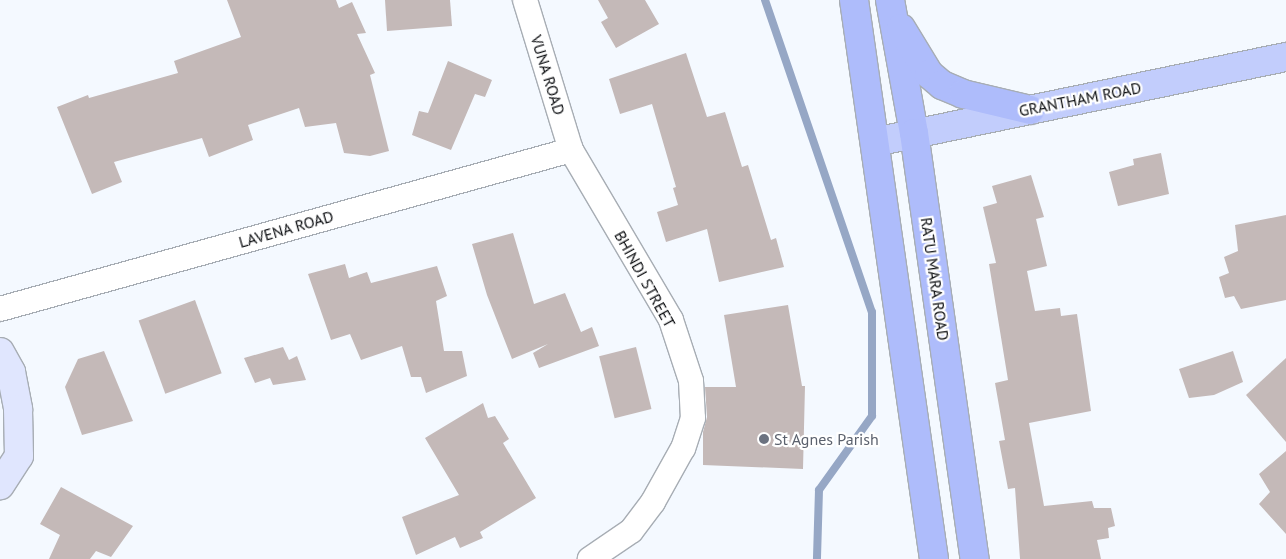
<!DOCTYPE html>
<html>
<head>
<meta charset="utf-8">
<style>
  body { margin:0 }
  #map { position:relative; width:1286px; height:559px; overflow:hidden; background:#f4f9ff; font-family:"PT Sans",sans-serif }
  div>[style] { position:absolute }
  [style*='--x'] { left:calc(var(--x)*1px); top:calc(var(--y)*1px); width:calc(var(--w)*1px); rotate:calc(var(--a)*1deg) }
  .stream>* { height:8px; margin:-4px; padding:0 4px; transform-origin:4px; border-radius:4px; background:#96a7c5 }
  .building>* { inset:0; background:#c4b9b8; transform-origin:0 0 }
  .roads { filter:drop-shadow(1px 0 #a7adb4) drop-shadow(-1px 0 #a7adb4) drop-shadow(0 1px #a7adb4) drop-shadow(0 -1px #a7adb4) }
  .minor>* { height:24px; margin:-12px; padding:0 12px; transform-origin:12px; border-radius:12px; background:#fff }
  .secondary>* { height:28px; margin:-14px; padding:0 14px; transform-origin:14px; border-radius:14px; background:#e0e6fe }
  .primary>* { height:28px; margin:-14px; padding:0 14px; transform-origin:14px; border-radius:14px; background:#c2cdfc }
  .trunk>* { height:28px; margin:-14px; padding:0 14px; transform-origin:14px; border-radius:14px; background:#aebcfb }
  .dots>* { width:14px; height:14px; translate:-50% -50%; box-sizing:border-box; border:2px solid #fff; border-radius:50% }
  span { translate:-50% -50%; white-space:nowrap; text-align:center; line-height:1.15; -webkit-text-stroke:4.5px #fff; paint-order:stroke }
  .street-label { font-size:16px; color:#0c0e11 }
  .worship-label { font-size:16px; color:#5b616d }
  .left { translate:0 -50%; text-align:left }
</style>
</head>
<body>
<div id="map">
  <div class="stream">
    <i style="--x:765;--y:0;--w:330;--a:71.1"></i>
    <i style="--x:872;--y:312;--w:104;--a:90"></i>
    <i style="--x:872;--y:416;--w:91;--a:125.6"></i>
    <i style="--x:819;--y:490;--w:69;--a:91.7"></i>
  </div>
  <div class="building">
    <i style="clip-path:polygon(227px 0,336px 0,339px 8px,352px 2px,366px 33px,357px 34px,375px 73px,370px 75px,389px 151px,370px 156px,344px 153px,336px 123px,305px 127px,299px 108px,248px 125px,253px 140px,209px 157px,202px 138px,114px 162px,122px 182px,92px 194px,57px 107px,88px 95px,89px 98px,178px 73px,174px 61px,241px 37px)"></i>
    <i style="clip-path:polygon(385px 0,450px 0,452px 26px,387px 31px)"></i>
    <i style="clip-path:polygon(598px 0,645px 0,659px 24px,616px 48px,601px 22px,608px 18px)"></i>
    <i style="clip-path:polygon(686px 53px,707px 117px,725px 112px,742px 167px,748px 165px,771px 240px,776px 238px,784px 267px,719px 282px,707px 229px,666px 242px,657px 212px,678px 205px,673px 188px,676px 187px,652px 104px,620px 114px,609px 79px)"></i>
    <i style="clip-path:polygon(448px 61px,492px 80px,485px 97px,475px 94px,451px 150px,412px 135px,419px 111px,428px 113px)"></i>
    <i style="clip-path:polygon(1161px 153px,1169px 194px,1118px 206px,1109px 172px,1134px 165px,1133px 159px)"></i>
    <i style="clip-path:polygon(1031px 175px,1044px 217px,1036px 219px,1047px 266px,1027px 271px,1035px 311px,1060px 308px,1061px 316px,1077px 314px,1091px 411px,1029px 423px,1044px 506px,1092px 501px,1094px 508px,1111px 508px,1115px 526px,1108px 528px,1109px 538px,1097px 540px,1101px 559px,1020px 559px,1015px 488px,1008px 489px,999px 441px,1005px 440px,995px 383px,1008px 380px,989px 264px,996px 263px,983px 207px,997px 203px,992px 186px)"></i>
    <i style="clip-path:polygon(1286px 215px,1286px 300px,1241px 309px,1234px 296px,1225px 298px,1219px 277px,1229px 273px,1224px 257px,1238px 251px,1235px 225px)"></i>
    <i style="clip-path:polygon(513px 233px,534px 304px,565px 293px,581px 332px,592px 327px,599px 346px,539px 368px,533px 353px,548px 344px,512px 359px,487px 295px,472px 244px)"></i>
    <i style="clip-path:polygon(345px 264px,349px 278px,367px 272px,371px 283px,437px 266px,447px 296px,436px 301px,444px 351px,462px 351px,467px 376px,426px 393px,421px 377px,411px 377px,402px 346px,361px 360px,350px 334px,331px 340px,308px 274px)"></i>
    <i style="left:195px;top:300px;width:78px;height:60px;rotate:70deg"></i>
    <i style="clip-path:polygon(788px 305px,802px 386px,805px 386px,803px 469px,703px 465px,703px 432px,707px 417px,705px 387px,736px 387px,724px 315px)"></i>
    <i style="clip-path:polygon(283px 347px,289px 360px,297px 356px,306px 380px,273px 385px,270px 378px,255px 383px,244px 358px)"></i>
    <i style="left:636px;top:347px;width:64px;height:38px;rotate:76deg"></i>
    <i style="clip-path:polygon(104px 351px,133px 421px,82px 435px,65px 387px,78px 359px)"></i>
    <i style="clip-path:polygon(1233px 351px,1243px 382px,1214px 395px,1189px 398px,1179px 369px)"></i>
    <i style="clip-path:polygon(1286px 358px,1286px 442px,1246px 395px)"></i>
    <i style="clip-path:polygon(483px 403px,488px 418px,495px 416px,509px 439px,503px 443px,536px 498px,480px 532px,483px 538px,460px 548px,455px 537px,416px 555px,402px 517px,459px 495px,425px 438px)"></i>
    <i style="clip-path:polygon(1286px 451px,1286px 534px,1259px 504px,1270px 492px,1259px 474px)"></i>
    <i style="clip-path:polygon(61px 487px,133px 526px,111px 557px,96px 551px,90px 559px,49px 559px,60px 535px,40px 524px)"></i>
  </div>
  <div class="roads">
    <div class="minor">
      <i style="--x:525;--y:0;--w:157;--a:73"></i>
      <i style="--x:571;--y:150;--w:197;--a:59.5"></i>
      <i style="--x:671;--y:320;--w:64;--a:71.8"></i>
      <i style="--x:691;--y:381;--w:37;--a:87"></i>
      <i style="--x:693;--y:418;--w:32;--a:108"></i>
      <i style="--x:683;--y:448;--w:62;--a:119.1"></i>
      <i style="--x:653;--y:502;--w:36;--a:127"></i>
      <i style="--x:631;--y:531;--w:50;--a:145.7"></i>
      <i style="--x:0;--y:309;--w:593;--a:-15.56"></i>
    </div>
    <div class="secondary">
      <i style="--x:0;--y:352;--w:23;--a:61"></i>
      <i style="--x:11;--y:372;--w:38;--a:79"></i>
      <i style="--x:18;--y:409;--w:47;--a:88.8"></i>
      <i style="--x:19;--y:456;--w:35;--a:123"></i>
    </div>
    <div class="primary">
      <i style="--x:875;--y:142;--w:420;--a:-11.7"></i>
    </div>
    <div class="trunk">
      <i style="--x:854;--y:0;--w:565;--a:81.86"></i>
      <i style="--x:890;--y:0;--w:135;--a:79.8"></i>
      <i style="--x:914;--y:133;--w:430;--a:81.9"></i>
      <i style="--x:901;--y:28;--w:54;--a:58.7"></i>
      <i style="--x:929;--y:74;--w:17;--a:40"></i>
      <i style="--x:942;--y:85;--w:23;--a:23"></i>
      <i style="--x:963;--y:94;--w:69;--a:13.4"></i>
    </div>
  </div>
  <div class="dots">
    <i style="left:764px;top:439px;background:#6b7280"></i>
  </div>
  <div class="street-label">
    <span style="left:548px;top:75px;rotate:73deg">VUNA ROAD</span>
    <span style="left:1080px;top:99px;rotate:-11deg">GRANTHAM ROAD</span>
    <span style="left:286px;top:229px;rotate:-16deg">LAVENA ROAD</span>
    <span style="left:645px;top:279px;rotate:61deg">BHINDI STREET</span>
    <span style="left:935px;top:279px;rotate:82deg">RATU MARA ROAD</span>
  </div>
  <div class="worship-label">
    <span class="left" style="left:774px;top:439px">St Agnes Parish</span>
  </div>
</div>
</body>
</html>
